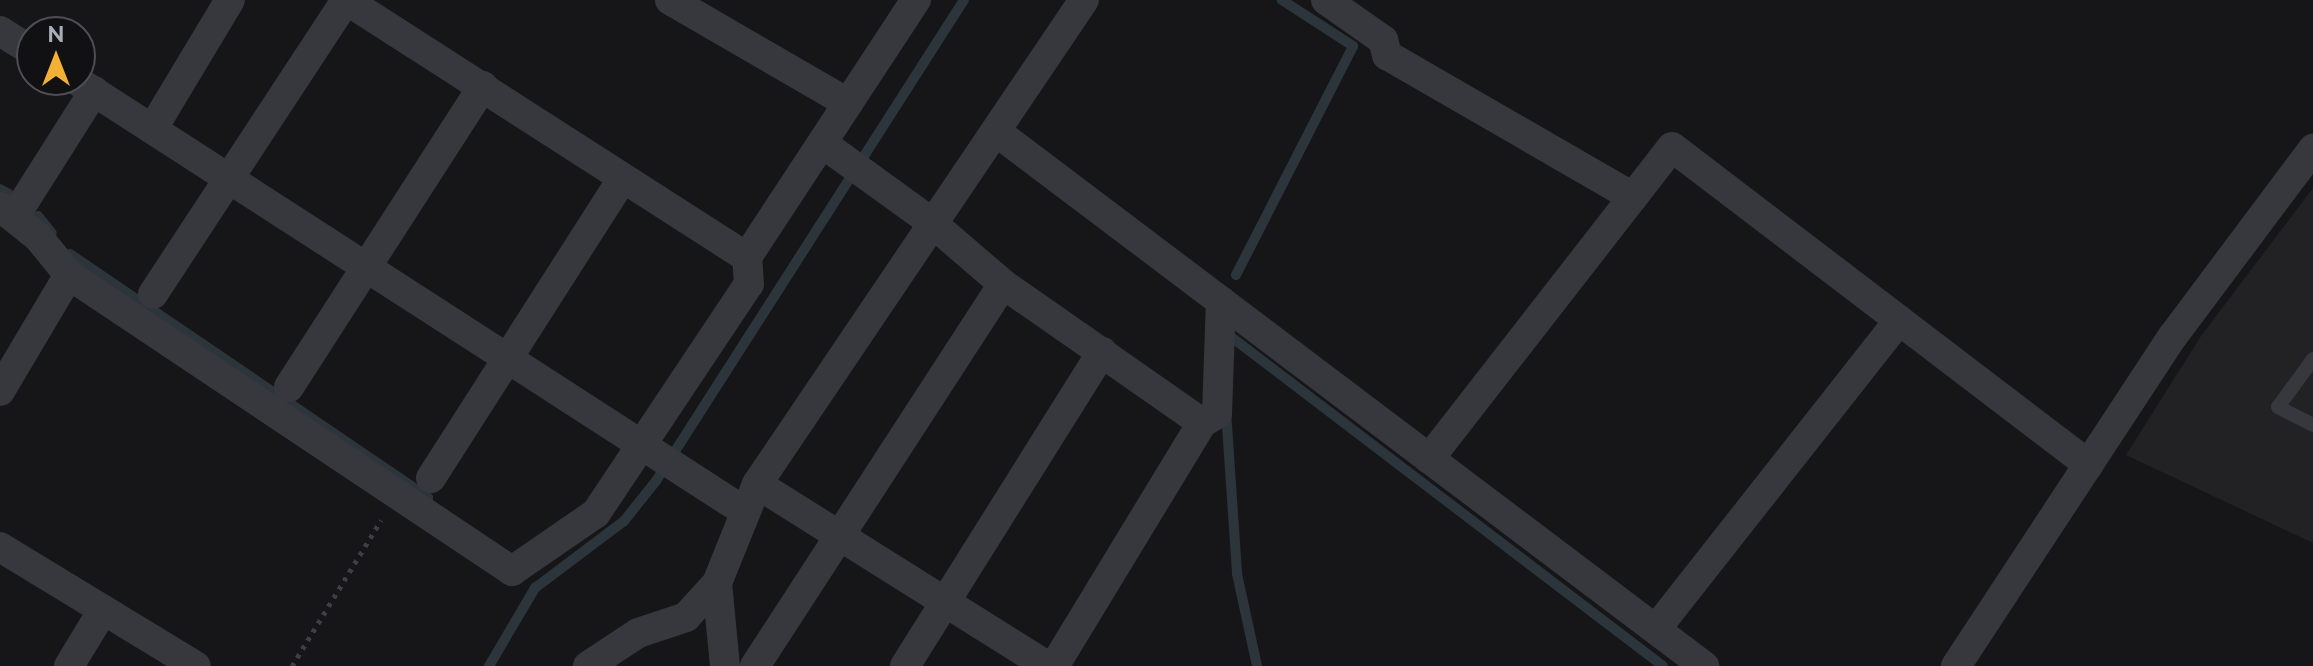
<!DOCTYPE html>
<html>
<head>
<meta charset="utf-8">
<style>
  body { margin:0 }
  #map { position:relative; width:2313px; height:666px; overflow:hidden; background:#161618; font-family:Raleway,sans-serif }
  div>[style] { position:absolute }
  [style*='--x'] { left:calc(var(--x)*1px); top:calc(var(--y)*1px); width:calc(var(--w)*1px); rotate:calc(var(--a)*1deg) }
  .built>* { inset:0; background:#222225 }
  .stream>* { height:10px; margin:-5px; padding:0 5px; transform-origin:5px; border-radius:5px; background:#2c353c }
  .path>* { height:5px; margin-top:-2.5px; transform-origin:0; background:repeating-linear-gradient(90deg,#3d3f44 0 4px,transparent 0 10px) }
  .lane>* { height:14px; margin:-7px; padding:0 7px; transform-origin:7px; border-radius:7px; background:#37383d }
  .street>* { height:30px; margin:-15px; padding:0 15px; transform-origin:15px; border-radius:15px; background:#37383d }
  span { translate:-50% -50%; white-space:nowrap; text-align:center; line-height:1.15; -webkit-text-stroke:7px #111113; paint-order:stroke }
  .north { position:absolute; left:16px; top:16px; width:80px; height:80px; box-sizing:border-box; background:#111113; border:2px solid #4d4f55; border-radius:50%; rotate:0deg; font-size:22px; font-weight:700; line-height:32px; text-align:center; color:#a8adb8 }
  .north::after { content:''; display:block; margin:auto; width:28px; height:36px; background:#f2b134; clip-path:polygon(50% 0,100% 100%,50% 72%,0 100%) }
</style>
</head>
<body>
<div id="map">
  <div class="built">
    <i style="clip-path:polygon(2313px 188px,2313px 543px,2126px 455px,2201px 336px)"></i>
  </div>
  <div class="stream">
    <i style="--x:0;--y:189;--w:10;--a:29"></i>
    <i style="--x:38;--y:216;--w:22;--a:51"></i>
    <i style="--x:70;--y:254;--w:433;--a:34.2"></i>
    <i style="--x:1236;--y:275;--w:257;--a:-62.9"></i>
    <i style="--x:1353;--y:46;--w:85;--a:-147.1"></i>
    <i style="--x:1226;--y:333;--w:549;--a:37.31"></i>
    <i style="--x:1226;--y:411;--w:163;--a:86.1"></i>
    <i style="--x:1237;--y:574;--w:94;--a:77.7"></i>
    <i style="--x:489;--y:666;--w:91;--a:-59.5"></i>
    <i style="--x:535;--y:588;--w:111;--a:-37"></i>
    <i style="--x:624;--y:521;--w:51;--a:-51.3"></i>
    <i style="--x:656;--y:481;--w:571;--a:-57.37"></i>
  </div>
  <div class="path">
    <i style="--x:292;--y:666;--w:171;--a:-58.6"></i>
  </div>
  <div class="lane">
    <i style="--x:2313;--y:359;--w:59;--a:126.1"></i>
    <i style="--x:2278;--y:407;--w:39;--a:27"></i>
  </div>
  <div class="street">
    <i style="--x:346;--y:0;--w:476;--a:32.7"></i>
    <i style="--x:670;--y:0;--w:206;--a:30.1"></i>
    <i style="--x:1326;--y:0;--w:70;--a:35.1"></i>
    <i style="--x:1383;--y:40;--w:16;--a:75"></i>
    <i style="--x:1387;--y:55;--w:284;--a:30"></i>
    <i style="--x:0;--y:31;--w:38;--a:32"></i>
    <i style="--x:76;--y:80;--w:795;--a:32.83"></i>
    <i style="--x:153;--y:128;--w:149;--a:-59"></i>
    <i style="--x:998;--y:133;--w:885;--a:37.05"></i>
    <i style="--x:822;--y:143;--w:135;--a:35.9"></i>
    <i style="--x:931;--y:222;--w:95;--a:40.7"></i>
    <i style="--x:1003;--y:284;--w:243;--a:34.9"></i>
    <i style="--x:1202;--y:423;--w:285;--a:121.3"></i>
    <i style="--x:0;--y:207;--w:48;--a:38.3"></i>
    <i style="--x:38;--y:237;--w:49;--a:50.8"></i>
    <i style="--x:69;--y:275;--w:533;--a:33.75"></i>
    <i style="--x:512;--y:571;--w:102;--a:-34.6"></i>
    <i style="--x:596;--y:513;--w:275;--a:-56.3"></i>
    <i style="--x:749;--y:284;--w:27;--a:-94"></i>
    <i style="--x:747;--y:257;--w:308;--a:-56.7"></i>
    <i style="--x:15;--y:216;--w:148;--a:-57.7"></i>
    <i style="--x:153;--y:294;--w:352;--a:-56.7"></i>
    <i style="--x:289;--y:387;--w:358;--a:-57.2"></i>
    <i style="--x:0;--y:391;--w:135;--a:-59.3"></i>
    <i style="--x:1202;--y:423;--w:17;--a:-31"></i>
    <i style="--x:1217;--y:414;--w:113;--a:-88"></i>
    <i style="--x:1429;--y:459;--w:395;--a:-52.1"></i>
    <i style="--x:1672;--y:147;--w:524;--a:37.33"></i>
    <i style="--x:431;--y:478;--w:355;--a:-57.4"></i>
    <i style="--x:757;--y:484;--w:342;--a:32.1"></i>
    <i style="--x:0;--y:547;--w:229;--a:31.3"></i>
    <i style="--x:717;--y:583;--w:83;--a:84.5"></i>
    <i style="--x:1656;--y:629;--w:393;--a:-51.8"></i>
    <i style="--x:69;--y:666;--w:66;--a:-58.7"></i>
    <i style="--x:588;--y:666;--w:60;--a:-33.4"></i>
    <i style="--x:638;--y:633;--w:51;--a:-18.4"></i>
    <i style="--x:686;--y:617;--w:46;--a:-47.6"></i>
    <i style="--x:717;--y:583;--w:107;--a:-68"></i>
    <i style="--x:757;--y:484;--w:584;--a:-55.96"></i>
    <i style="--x:755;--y:666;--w:455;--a:-57"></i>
    <i style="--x:905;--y:666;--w:371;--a:-57.9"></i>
    <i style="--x:1956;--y:666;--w:395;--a:-56.7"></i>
    <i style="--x:2173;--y:336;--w:234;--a:-53.2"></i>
  </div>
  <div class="north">N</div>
</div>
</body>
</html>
